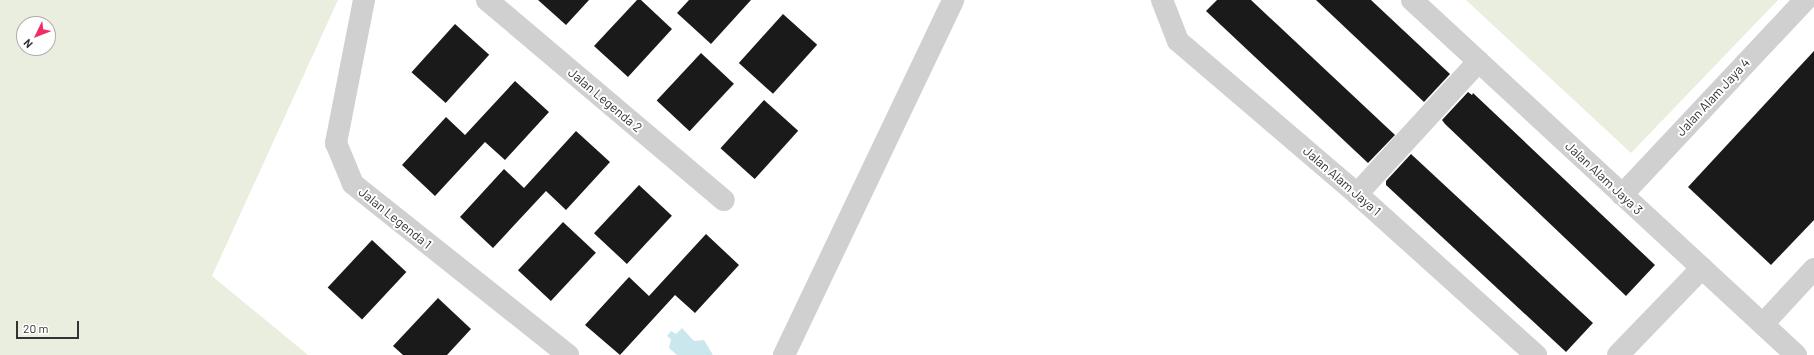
<!DOCTYPE html>
<html>
<head>
<meta charset="utf-8">
<style>
  body { margin:0 }
  #map { position:relative; width:1814px; height:355px; overflow:hidden; background:#fff; font-family:Barlow,sans-serif }
  div>[style] { position:absolute }
  [style*='--x'] { left:calc(var(--x)*1px); top:calc(var(--y)*1px); width:calc(var(--w)*1px); rotate:calc(var(--a)*1deg) }
  .green>* { inset:0; background:#e9eede }
  .water>* { inset:0; background:#cae7ee }
  .building>* { inset:0; background:#1a1a1a; transform-origin:0 0 }
  .minor>* { height:22px; margin:-11px; padding:0 11px; transform-origin:11px; border-radius:11px; background:#d0d0d0 }
  span { translate:-50% -50%; white-space:nowrap; text-align:center; line-height:1.15; -webkit-text-stroke:4px #fff; paint-order:stroke }
  .street-label { font-size:13px; color:#333 }
  .north { position:absolute; left:16px; top:16px; width:40px; height:40px; box-sizing:border-box; background:#fff; border:1px solid #adadad; border-radius:50%; rotate:227deg; font-size:11px; font-weight:700; line-height:16px; text-align:center; color:#333 }
  .north::after { content:''; display:block; margin:auto; width:14px; height:18px; background:#f12e64; clip-path:polygon(50% 0,100% 100%,50% 72%,0 100%) }
  .scale { position:absolute; left:16px; top:321px; width:63px; height:18px; box-sizing:border-box; border:2px solid #333; border-top:0; padding-left:5px; font-size:12px; line-height:14px; white-space:nowrap; color:#333; -webkit-text-stroke:3px #fff; paint-order:stroke }
</style>
</head>
<body>
<div id="map">
  <div class="green">
    <i style="clip-path:polygon(evenodd,0 0,338px 0,212px 276px,308px 355px,0 355px,0 0,24px 24px,48px 24px,48px 48px,24px 48px,24px 24px)"></i>
    <i style="clip-path:polygon(1466px 0,1778px 0,1631px 153px)"></i>
  </div>
  <div class="water">
    <i style="clip-path:polygon(682px 328px,694px 341px,704px 340px,713px 355px,677px 355px,669px 348px,671px 339px,667px 336px,671px 331px,676px 334px)"></i>
  </div>
  <div class="building">
    <i style="clip-path:polygon(538px 0,589px 0,566px 25px)"></i>
    <i style="clip-path:polygon(637px 0,641px 0,672px 29px,628px 77px,594px 46px)"></i>
    <i style="clip-path:polygon(689px 0,751px 0,711px 44px,677px 13px)"></i>
    <i style="clip-path:polygon(1217px 0,1251px 0,1395px 135px,1368px 163px,1206px 11px)"></i>
    <i style="clip-path:polygon(1316px 0,1371px 0,1450px 74px,1424px 102px)"></i>
    <i style="left:783px;top:14px;width:46px;height:66px;rotate:42deg"></i>
    <i style="left:455px;top:24px;width:46px;height:65px;rotate:42deg"></i>
    <i style="clip-path:polygon(1814px 51px,1814px 220px,1771px 265px,1688px 187px)"></i>
    <i style="left:701px;top:53px;width:45px;height:65px;rotate:43deg"></i>
    <i style="clip-path:polygon(515px 81px,549px 112px,505px 160px,485px 142px,435px 196px,402px 165px,446px 117px,465px 135px)"></i>
    <i style="clip-path:polygon(1468px 92px,1472px 95px,1473px 93px,1655px 265px,1626px 296px,1445px 124px,1442px 120px)"></i>
    <i style="left:764px;top:100px;width:46px;height:65px;rotate:42deg"></i>
    <i style="clip-path:polygon(576px 131px,610px 162px,566px 210px,546px 191px,493px 248px,460px 217px,504px 169px,524px 188px)"></i>
    <i style="clip-path:polygon(1411px 154px,1593px 323px,1566px 352px,1386px 185px,1386px 181px)"></i>
    <i style="left:639px;top:185px;width:45px;height:66px;rotate:43deg"></i>
    <i style="left:563px;top:222px;width:45px;height:66px;rotate:43deg"></i>
    <i style="clip-path:polygon(706px 234px,739px 265px,695px 313px,675px 295px,620px 355px,585px 325px,629px 277px,649px 296px)"></i>
    <i style="left:372px;top:240px;width:47px;height:65px;rotate:43deg"></i>
    <i style="clip-path:polygon(438px 298px,471px 329px,447px 355px,403px 355px,393px 346px)"></i>
  </div>
  <div class="minor">
    <i style="--x:364;--y:0;--w:146;--a:101.1"></i>
    <i style="--x:336;--y:143;--w:44;--a:67.5"></i>
    <i style="--x:353;--y:184;--w:275;--a:38.5"></i>
    <i style="--x:487;--y:0;--w:310;--a:40.2"></i>
    <i style="--x:1162;--y:0;--w:44;--a:68.7"></i>
    <i style="--x:1178;--y:41;--w:235;--a:40.5"></i>
    <i style="--x:1357;--y:194;--w:241;--a:42"></i>
    <i style="--x:1412;--y:0;--w:523;--a:42.75"></i>
    <i style="--x:1357;--y:194;--w:180;--a:-47.5"></i>
    <i style="--x:1622;--y:195;--w:267;--a:-46.8"></i>
    <i style="--x:1763;--y:324;--w:75;--a:-47.2"></i>
    <i style="--x:784;--y:355;--w:393;--a:-64.5"></i>
    <i style="--x:1618;--y:355;--w:121;--a:-46"></i>
  </div>
  <div class="street-label">
    <span style="left:1713px;top:97px;rotate:-47deg">Jalan Alam Jaya 4</span>
    <span style="left:605px;top:100px;rotate:40deg">Jalan Legenda 2</span>
    <span style="left:1604px;top:178px;rotate:43deg">Jalan Alam Jaya 3</span>
    <span style="left:1342px;top:181px;rotate:41deg">Jalan Alam Jaya 1</span>
    <span style="left:395px;top:218px;rotate:39deg">Jalan Legenda 1</span>
  </div>
  <div class="north">N</div>
  <div class="scale">20 m</div>
</div>
</body>
</html>
